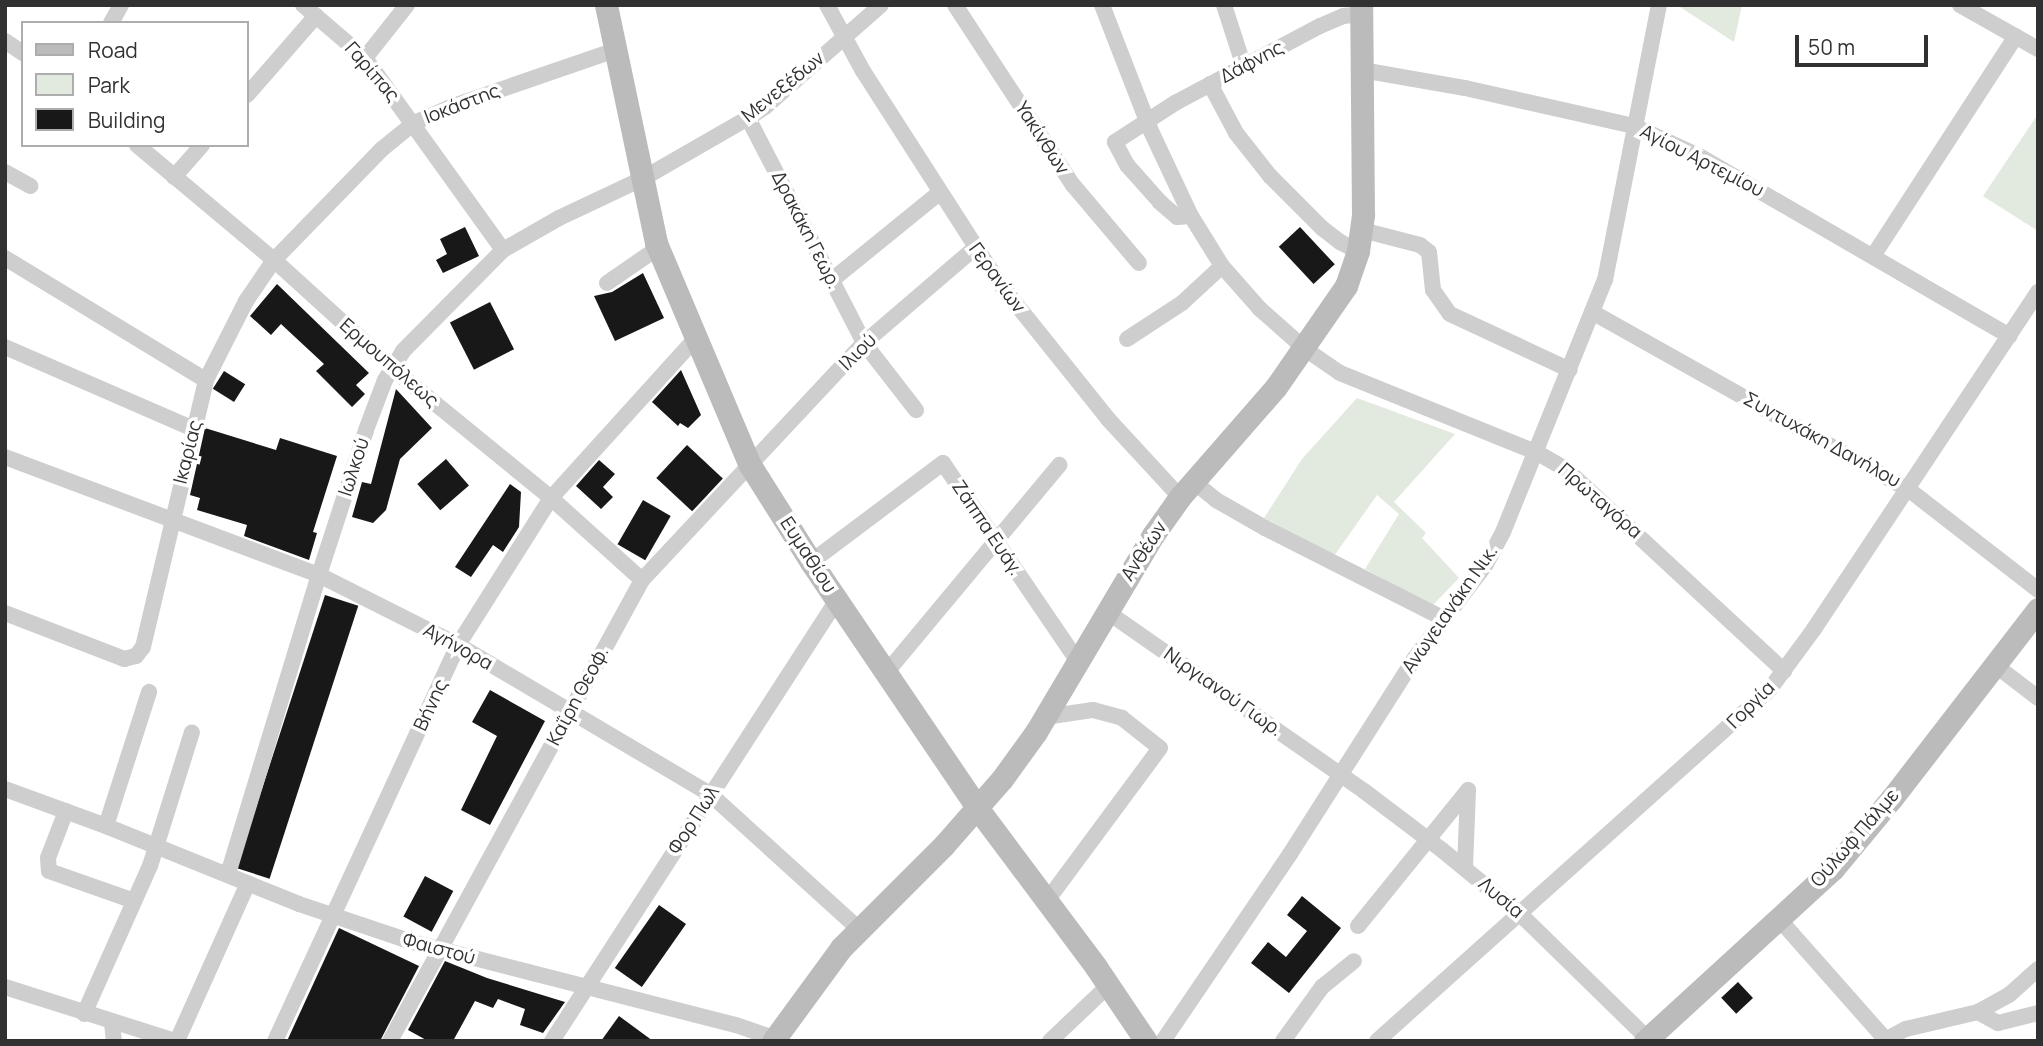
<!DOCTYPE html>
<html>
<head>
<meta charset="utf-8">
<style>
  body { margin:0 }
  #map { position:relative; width:2043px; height:1046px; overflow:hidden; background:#fff; font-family:Manrope,sans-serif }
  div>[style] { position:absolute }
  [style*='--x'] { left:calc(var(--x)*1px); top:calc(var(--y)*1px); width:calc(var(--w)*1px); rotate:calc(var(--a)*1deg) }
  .green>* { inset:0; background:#e2e9de }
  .building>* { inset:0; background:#181818; transform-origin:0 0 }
  .street>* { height:16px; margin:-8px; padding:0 8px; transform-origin:8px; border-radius:8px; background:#cecece }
  .secondary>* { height:23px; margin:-11.5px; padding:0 11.5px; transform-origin:11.5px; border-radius:11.5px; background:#bbb }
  span { translate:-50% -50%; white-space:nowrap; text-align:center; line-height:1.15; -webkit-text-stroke:7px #fff; paint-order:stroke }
  .street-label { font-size:19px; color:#313131 }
  .frame { position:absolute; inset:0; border:7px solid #313131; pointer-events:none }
  .legend { position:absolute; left:21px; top:21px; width:228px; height:126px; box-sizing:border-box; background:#fff; border:2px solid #adadad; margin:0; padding:9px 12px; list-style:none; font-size:21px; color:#313131 }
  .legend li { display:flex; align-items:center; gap:14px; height:35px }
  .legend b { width:35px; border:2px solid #adadad }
  .scale { position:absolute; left:1795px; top:35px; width:133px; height:32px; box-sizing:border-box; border:4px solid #313131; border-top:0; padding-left:9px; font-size:21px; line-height:24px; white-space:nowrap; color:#313131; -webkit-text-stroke:5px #fff; paint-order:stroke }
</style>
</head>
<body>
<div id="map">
  <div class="green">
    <i style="clip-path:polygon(1677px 5px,1742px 5px,1734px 42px)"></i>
    <i style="clip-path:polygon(2038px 114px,2038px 231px,1983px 196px)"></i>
    <i style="clip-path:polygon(1357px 398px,1455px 434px,1394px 502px,1426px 533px,1422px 538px,1459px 578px,1432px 606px,1365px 569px,1399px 514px,1377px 495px,1334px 556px,1264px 518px,1302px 459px)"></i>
  </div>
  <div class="building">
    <i style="clip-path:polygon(465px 227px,479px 256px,443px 273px,436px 260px,447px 254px,440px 239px)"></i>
    <i style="left:1300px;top:227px;width:51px;height:29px;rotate:47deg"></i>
    <i style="clip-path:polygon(643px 273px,664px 318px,615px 341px,594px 296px,612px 292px)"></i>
    <i style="clip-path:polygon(277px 284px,369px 373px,356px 385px,365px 394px,352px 407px,316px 371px,324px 364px,281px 324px,271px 335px,250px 316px)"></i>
    <i style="left:490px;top:302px;width:53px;height:45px;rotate:63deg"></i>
    <i style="clip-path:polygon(681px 370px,701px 415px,688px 428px,680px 423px,678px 426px,652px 402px)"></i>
    <i style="left:224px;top:371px;width:25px;height:21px;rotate:32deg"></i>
    <i style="clip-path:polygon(396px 389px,432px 428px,400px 459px,386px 510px,373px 523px,352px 517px,362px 482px,371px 484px)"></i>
    <i style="clip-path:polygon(205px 428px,276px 450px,280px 438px,337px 456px,313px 532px,317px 533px,309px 560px,244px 536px,247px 525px,197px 510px,200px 498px,190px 495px)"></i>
    <i style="left:687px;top:445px;width:49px;height:45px;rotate:43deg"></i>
    <i style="left:446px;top:459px;width:35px;height:38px;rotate:49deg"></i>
    <i style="clip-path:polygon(599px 460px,615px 474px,603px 487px,613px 497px,601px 509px,576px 486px)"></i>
    <i style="clip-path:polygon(510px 484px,521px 492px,519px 527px,503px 552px,493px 545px,471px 577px,455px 567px)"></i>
    <i style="left:643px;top:500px;width:32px;height:51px;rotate:30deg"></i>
    <i style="left:325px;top:595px;width:35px;height:287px;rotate:18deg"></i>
    <i style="clip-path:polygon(490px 690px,545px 721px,490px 825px,461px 810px,497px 736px,472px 722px)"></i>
    <i style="left:425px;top:876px;width:32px;height:46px;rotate:28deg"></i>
    <i style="clip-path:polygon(1302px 896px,1341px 928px,1289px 993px,1251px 963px,1268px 942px,1286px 957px,1307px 931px,1287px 915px)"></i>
    <i style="left:659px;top:905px;width:33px;height:77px;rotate:35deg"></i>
    <i style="clip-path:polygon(339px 928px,419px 966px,380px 1041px,287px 1041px)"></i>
    <i style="clip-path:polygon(445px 961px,487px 978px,565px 1002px,543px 1033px,520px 1025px,525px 1009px,498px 999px,493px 1008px,475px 1001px,453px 1041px,428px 1041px,408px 1030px)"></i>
    <i style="left:1738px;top:982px;width:22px;height:23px;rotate:47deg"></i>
    <i style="clip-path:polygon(619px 1016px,653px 1041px,601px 1041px)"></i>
  </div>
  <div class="street">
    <i style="--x:303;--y:5;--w:82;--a:40.5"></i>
    <i style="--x:365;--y:58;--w:236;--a:54.3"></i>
    <i style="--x:827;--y:5;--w:75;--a:61.4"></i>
    <i style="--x:863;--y:71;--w:253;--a:57.3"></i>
    <i style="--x:1000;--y:284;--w:173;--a:51.3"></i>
    <i style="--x:1108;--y:419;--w:106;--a:47.3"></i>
    <i style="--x:955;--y:5;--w:215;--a:56.8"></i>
    <i style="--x:1073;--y:185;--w:102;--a:49.8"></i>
    <i style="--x:1102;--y:5;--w:133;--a:68.8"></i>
    <i style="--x:1150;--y:129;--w:96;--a:64.8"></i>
    <i style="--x:1191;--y:216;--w:59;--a:58.2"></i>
    <i style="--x:1222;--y:266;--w:57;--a:48.5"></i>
    <i style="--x:1260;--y:309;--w:60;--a:41.6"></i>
    <i style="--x:1305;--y:349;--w:42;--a:34.4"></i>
    <i style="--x:1340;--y:373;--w:211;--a:22"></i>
    <i style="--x:1536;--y:452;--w:36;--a:30"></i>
    <i style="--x:1567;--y:470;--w:296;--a:42.8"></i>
    <i style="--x:1224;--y:5;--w:65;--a:72.1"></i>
    <i style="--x:1960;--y:5;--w:90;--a:29.4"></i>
    <i style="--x:111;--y:23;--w:21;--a:-61"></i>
    <i style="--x:5;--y:41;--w:22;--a:34"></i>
    <i style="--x:365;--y:58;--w:68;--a:-51.6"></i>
    <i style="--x:1362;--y:70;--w:105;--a:9.9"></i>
    <i style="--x:1465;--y:88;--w:173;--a:12.7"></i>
    <i style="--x:1634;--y:126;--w:72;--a:24.8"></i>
    <i style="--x:1699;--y:156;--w:359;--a:30.1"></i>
    <i style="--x:1210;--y:84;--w:55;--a:62"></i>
    <i style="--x:1236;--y:133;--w:55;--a:51.7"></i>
    <i style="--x:1270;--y:176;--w:74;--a:45"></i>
    <i style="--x:1322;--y:228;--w:23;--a:38"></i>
    <i style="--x:1340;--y:242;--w:20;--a:27"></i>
    <i style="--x:247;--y:95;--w:105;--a:-48.9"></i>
    <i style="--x:748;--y:118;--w:253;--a:62.7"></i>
    <i style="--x:864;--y:343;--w:85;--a:52.2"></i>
    <i style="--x:137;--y:145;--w:179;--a:40"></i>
    <i style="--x:274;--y:260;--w:176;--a:42.2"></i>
    <i style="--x:404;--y:378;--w:190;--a:39.2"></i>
    <i style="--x:551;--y:498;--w:122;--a:42"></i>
    <i style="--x:5;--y:172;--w:29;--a:29"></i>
    <i style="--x:174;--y:177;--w:43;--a:-48.8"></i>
    <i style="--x:1191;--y:216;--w:14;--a:176"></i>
    <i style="--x:1177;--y:217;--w:23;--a:-139"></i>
    <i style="--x:1160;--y:202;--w:50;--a:-131.7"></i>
    <i style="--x:1127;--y:165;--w:26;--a:-118"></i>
    <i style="--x:1115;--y:142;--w:72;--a:-33"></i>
    <i style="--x:1175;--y:103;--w:164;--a:-28"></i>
    <i style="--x:1320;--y:26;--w:25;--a:-23"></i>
    <i style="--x:1343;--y:16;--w:18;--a:-6"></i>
    <i style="--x:1362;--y:230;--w:60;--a:14.5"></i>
    <i style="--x:1420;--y:245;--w:11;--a:38"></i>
    <i style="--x:1429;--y:252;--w:38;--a:84"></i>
    <i style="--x:1433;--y:290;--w:29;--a:55"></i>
    <i style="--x:1450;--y:314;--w:132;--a:25"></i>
    <i style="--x:1873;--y:256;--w:262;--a:-57"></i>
    <i style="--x:5;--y:258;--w:235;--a:31.3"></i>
    <i style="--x:832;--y:280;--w:138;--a:-39.1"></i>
    <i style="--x:607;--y:283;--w:62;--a:-34.5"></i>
    <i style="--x:1592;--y:312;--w:362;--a:29.3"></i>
    <i style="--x:1908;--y:489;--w:165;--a:37.8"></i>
    <i style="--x:1127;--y:339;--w:66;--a:-33.2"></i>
    <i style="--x:1182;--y:303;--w:54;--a:-42.8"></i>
    <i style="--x:5;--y:347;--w:206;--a:23.5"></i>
    <i style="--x:5;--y:457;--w:335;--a:20.6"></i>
    <i style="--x:319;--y:575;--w:156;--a:26.7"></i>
    <i style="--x:458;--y:645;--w:293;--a:30.6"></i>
    <i style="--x:710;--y:794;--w:201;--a:42.2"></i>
    <i style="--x:1194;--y:482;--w:28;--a:39"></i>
    <i style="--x:1216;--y:500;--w:56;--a:29.7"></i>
    <i style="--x:1265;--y:528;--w:201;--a:26.9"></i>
    <i style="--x:811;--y:562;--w:165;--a:-36.9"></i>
    <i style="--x:943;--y:463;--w:238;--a:55.8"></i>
    <i style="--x:1106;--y:611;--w:315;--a:34.9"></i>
    <i style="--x:1364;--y:791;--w:98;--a:37.1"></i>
    <i style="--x:1442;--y:850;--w:102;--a:39.4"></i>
    <i style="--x:1521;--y:915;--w:176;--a:44.3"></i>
    <i style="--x:5;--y:613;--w:128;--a:21.1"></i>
    <i style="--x:124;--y:659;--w:12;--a:-14"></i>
    <i style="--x:136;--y:656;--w:11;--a:-52"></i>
    <i style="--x:143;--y:647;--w:274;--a:-76.7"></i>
    <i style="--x:206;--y:380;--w:89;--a:-63.1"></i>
    <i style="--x:246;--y:301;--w:50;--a:-55.7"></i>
    <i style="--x:274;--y:260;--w:155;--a:-45.8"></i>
    <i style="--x:382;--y:149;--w:41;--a:-39.1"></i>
    <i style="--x:414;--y:123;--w:43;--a:-23.6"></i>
    <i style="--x:453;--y:106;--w:172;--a:-19"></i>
    <i style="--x:1995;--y:665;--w:54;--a:37.5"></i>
    <i style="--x:886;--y:673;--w:271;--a:-50.2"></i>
    <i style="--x:1045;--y:717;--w:49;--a:-8.3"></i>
    <i style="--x:1093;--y:710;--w:30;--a:15"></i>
    <i style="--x:1122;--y:718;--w:48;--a:38.3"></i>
    <i style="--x:1160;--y:748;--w:192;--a:126.5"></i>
    <i style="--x:5;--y:789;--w:108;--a:20.1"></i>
    <i style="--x:106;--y:826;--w:208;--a:22"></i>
    <i style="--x:299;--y:904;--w:119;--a:18.6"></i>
    <i style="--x:412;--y:942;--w:334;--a:14.4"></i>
    <i style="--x:736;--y:1025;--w:49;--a:19.2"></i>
    <i style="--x:66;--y:811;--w:50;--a:111"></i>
    <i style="--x:48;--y:858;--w:13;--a:86"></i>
    <i style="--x:49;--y:871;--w:90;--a:19.4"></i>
    <i style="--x:106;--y:826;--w:141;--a:-72.2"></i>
    <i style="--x:1465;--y:868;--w:78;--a:-87.8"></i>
    <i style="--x:228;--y:874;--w:313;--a:-73.1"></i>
    <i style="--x:319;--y:575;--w:152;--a:-72"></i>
    <i style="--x:366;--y:430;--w:53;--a:-69.2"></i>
    <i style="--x:385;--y:380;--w:34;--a:-58"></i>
    <i style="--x:403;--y:351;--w:142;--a:-45.3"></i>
    <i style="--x:503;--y:250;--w:64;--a:-29.7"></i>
    <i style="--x:559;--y:218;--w:92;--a:-25.2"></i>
    <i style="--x:642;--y:179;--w:122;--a:-29.9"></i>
    <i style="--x:748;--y:118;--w:20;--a:-33"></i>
    <i style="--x:765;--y:107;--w:154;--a:-41.3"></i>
    <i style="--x:1779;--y:919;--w:160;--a:48.5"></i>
    <i style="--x:1358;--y:926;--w:175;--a:-51"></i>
    <i style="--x:5;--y:987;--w:178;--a:17.6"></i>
    <i style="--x:1978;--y:1012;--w:23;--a:29"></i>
    <i style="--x:1998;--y:1023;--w:41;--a:-14"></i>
    <i style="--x:84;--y:1014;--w:162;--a:-66"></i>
    <i style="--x:150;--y:866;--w:140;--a:-72.6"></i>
    <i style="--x:112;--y:1023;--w:18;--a:84"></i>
    <i style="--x:177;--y:1041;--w:173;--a:-65.8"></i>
    <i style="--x:275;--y:1041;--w:436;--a:-65.2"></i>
    <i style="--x:458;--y:645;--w:174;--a:-57.7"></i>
    <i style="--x:551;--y:498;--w:215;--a:-47.8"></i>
    <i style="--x:390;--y:1041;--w:525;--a:-61.34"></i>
    <i style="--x:642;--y:580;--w:325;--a:-46.9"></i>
    <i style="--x:864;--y:343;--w:146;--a:-40.6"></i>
    <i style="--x:552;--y:1041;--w:525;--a:-57.13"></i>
    <i style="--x:1050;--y:1041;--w:81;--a:-43.5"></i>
    <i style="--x:1163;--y:1041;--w:226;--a:-55.8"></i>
    <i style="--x:1290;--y:854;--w:231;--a:-57.5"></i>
    <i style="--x:1414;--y:659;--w:119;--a:-52.8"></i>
    <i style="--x:1486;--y:564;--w:36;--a:-62"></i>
    <i style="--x:1503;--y:532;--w:272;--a:-68"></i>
    <i style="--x:1605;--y:280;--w:280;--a:-78.9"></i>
    <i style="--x:1283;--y:1041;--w:67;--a:-54.2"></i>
    <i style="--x:1322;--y:987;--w:41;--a:-39.1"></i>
    <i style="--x:1377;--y:1041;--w:528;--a:-41.85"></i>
    <i style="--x:1770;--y:689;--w:74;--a:-53.7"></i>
    <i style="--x:1814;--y:629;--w:405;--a:-56.4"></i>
    <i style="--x:1883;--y:1041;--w:26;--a:-28"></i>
    <i style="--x:1906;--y:1029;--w:74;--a:-13.3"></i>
    <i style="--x:1978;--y:1012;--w:35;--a:-29"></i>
    <i style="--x:2009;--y:995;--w:39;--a:-42"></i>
  </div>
  <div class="secondary">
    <i style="--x:606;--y:5;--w:243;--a:78.1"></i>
    <i style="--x:656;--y:243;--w:241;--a:67.1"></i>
    <i style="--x:750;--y:465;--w:115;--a:57.8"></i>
    <i style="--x:811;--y:562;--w:298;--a:55.9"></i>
    <i style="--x:978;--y:809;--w:197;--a:53.2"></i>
    <i style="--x:1096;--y:967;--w:89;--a:56"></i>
    <i style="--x:773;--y:1041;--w:115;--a:-53.8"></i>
    <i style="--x:841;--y:948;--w:146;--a:-45"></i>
    <i style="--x:944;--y:845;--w:88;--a:-48.7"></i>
    <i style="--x:1002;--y:779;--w:58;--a:-54.1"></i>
    <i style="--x:1036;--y:732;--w:229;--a:-59.3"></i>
    <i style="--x:1153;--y:535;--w:47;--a:-54.6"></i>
    <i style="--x:1180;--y:497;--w:146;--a:-48.9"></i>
    <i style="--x:1276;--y:387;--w:123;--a:-55.3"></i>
    <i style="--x:1346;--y:286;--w:37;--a:-71"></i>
    <i style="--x:1358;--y:251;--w:37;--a:-82"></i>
    <i style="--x:1363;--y:214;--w:209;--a:-90.5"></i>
    <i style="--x:1645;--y:1041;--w:255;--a:-42.5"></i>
    <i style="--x:1833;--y:869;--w:92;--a:-50.3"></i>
    <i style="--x:1892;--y:798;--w:239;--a:-52.3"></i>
  </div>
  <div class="street-label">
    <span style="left:1252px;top:62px;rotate:-28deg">Δάφνης</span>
    <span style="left:372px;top:72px;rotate:49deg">Γαρίπας</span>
    <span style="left:783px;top:87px;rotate:-39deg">Μενεξέδων</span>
    <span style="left:462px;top:104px;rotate:-21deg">Ιοκάστης</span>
    <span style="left:1042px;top:138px;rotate:57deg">Υακίνθων</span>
    <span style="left:1702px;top:161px;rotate:27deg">Αγίου Αρτεμίου</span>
    <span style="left:806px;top:230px;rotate:63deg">Δρακάκη Γεωρ.</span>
    <span style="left:997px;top:278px;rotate:54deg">Γερανίων</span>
    <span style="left:858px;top:352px;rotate:-45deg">Ιλιού</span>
    <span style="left:389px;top:363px;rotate:41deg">Ερμουπόλεως</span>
    <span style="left:1822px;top:440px;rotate:29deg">Συντυχάκη Δανήλου</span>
    <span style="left:188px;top:452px;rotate:-76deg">Ικαρίας</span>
    <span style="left:354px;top:467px;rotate:-72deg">Ιωλκού</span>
    <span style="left:1600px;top:501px;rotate:41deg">Πρωταγόρα</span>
    <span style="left:987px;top:528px;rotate:56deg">Ζάππα Ευάγ.</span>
    <span style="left:1144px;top:551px;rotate:-57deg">Ανθέων</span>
    <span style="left:808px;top:555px;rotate:57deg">Ευμαθίου</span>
    <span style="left:1450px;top:609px;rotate:-55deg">Ανωγειανάκη Νικ.</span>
    <span style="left:458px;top:647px;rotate:29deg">Αγήνορα</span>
    <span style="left:1223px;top:692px;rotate:35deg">Νιργιανού Γιωρ.</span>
    <span style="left:578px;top:696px;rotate:-62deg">Καΐρη Θεοφ.</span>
    <span style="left:431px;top:705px;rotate:-65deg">Βήνης</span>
    <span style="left:1751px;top:705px;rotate:-45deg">Γοργία</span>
    <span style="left:694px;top:820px;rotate:-57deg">Φορ Πωλ</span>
    <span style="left:1855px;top:838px;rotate:-49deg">Ούλωφ Πάλμε</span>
    <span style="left:1501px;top:898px;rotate:40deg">Λυσία</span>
    <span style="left:439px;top:949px;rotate:15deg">Φαιστού</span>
  </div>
  <div class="frame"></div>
  <ul class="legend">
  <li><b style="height:9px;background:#bbb"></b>Road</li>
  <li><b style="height:19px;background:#e2e9de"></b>Park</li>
  <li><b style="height:19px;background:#181818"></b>Building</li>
  </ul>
  <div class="scale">50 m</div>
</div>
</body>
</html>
